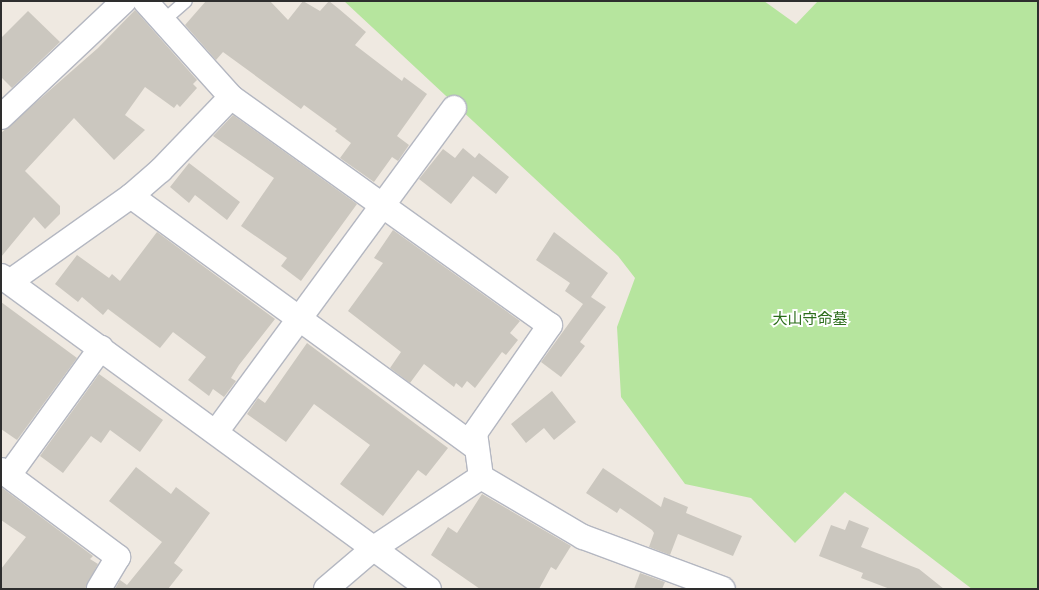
<!DOCTYPE html>
<html>
<head>
<meta charset="utf-8">
<style>
  body { margin:0 }
  #map { position:relative; width:1039px; height:590px; overflow:hidden; background:#efe9e1; font-family:Quicksand,"Noto Sans JP",sans-serif }
  div>[style] { position:absolute }
  [style*='--x'] { left:calc(var(--x)*1px); top:calc(var(--y)*1px); width:calc(var(--w)*1px); rotate:calc(var(--a)*1deg) }
  .green>* { inset:0; background:#b6e59e }
  .building>* { inset:0; background:#cbc7bf }
  .roads { filter:drop-shadow(1px 0 #b4b7c1) drop-shadow(-1px 0 #b4b7c1) drop-shadow(0 1px #b4b7c1) drop-shadow(0 -1px #b4b7c1) }
  .service>* { height:12px; margin:-6px; padding:0 6px; transform-origin:6px; border-radius:6px; background:#fff }
  .minor>* { height:24px; margin:-12px; padding:0 12px; transform-origin:12px; border-radius:12px; background:#fff }
  span { translate:-50% -50%; white-space:nowrap; text-align:center; line-height:1.15; -webkit-text-stroke:4px #fff; paint-order:stroke }
  .park-label { font-size:15px; color:#2c6e1b }
  .frame { position:absolute; inset:0; border:2px solid #2e2e2e; pointer-events:none }
</style>
</head>
<body>
<div id="map">
  <div class="green">
    <i style="clip-path:polygon(344px 1px,764px 1px,796px 24px,818px 1px,1038px 1px,1038px 589px,972px 589px,845px 492px,795px 543px,751px 498px,685px 484px,621px 397px,617px 327px,635px 278px,618px 256px)"></i>
  </div>
  <div class="building">
    <i style="clip-path:polygon(206px 1px,270px 1px,288px 20px,303px 1px,320px 11px,329px 1px,339px 9px,366px 32px,355px 45px,402px 81px,404px 77px,427px 94px,397px 136px,409px 145px,398px 161px,392px 157px,374px 182px,340px 158px,351px 143px,335px 131px,337px 129px,304px 105px,301px 109px,223px 52px,216px 60px,185px 25px)"></i>
    <i style="clip-path:polygon(135px 10px,197px 80px,193px 84px,197px 88px,180px 107px,177px 104px,174px 108px,145px 87px,125px 115px,145px 130px,114px 160px,74px 118px,25px 171px,60px 206px,60px 214px,45px 229px,34px 217px,1px 257px,1px 133px,98px 48px)"></i>
    <i style="clip-path:polygon(28px 11px,60px 42px,12px 88px,1px 77px,1px 38px)"></i>
    <i style="clip-path:polygon(233px 115px,357px 204px,301px 281px,281px 266px,287px 258px,241px 226px,274px 178px,213px 136px)"></i>
    <i style="clip-path:polygon(463px 148px,475px 158px,479px 153px,509px 177px,496px 194px,473px 176px,451px 204px,419px 179px,443px 149px,455px 158px)"></i>
    <i style="clip-path:polygon(189px 163px,240px 202px,227px 220px,195px 195px,189px 203px,170px 187px)"></i>
    <i style="clip-path:polygon(393px 230px,520px 321px,510px 333px,518px 340px,506px 355px,502px 352px,475px 388px,467px 381px,462px 388px,456px 383px,454px 387px,424px 364px,410px 383px,390px 368px,401px 352px,348px 311px,383px 263px,374px 258px)"></i>
    <i style="clip-path:polygon(157px 232px,275px 319px,239px 365px,231px 378px,236px 381px,224px 397px,213px 389px,209px 396px,188px 380px,206px 357px,173px 332px,160px 348px,108px 309px,103px 315px,82px 297px,78px 302px,55px 284px,77px 255px,109px 278px,112px 274px,120px 281px)"></i>
    <i style="clip-path:polygon(554px 232px,608px 273px,591px 297px,606px 307px,580px 342px,585px 346px,561px 377px,541px 362px,583px 304px,565px 291px,570px 283px,536px 260px)"></i>
    <i style="clip-path:polygon(1px 302px,77px 358px,17px 440px,1px 429px)"></i>
    <i style="clip-path:polygon(307px 343px,448px 448px,426px 476px,418px 470px,383px 516px,340px 484px,370px 445px,314px 404px,286px 442px,247px 414px,258px 398px,265px 403px)"></i>
    <i style="clip-path:polygon(99px 374px,163px 420px,140px 452px,110px 430px,101px 443px,91px 436px,63px 473px,40px 456px)"></i>
    <i style="clip-path:polygon(552px 391px,576px 422px,554px 440px,544px 428px,526px 443px,511px 424px)"></i>
    <i style="clip-path:polygon(136px 467px,171px 494px,176px 487px,210px 513px,174px 563px,183px 570px,168px 589px,115px 589px,120px 580px,127px 585px,162px 542px,109px 501px)"></i>
    <i style="clip-path:polygon(603px 468px,661px 507px,664px 497px,688px 507px,686px 513px,742px 536px,733px 556px,678px 534px,670px 555px,649px 547px,654px 533px,652px 530px,620px 508px,617px 513px,586px 493px)"></i>
    <i style="clip-path:polygon(1px 487px,93px 556px,90px 559px,98px 564px,85px 589px,1px 589px,1px 569px,26px 537px,1px 520px)"></i>
    <i style="clip-path:polygon(482px 494px,571px 546px,556px 570px,551px 567px,539px 589px,480px 589px,431px 555px,448px 527px,457px 533px)"></i>
    <i style="clip-path:polygon(849px 520px,869px 528px,861px 547px,919px 569px,944px 589px,890px 589px,861px 578px,863px 573px,819px 556px,831px 525px,845px 530px)"></i>
    <i style="clip-path:polygon(640px 573px,665px 582px,662px 589px,634px 589px)"></i>
  </div>
  <div class="roads">
    <div class="service">
      <i style="--x:163;--y:21;--w:30;--a:-41"></i>
    </div>
    <div class="minor">
      <i style="--x:145;--y:1;--w:129;--a:48.1"></i>
      <i style="--x:231;--y:97;--w:392;--a:35.6"></i>
      <i style="--x:550;--y:325;--w:131;--a:124.8"></i>
      <i style="--x:475;--y:433;--w:44;--a:82.2"></i>
      <i style="--x:481;--y:477;--w:128;--a:146.4"></i>
      <i style="--x:374;--y:548;--w:63;--a:139.5"></i>
      <i style="--x:1;--y:117;--w:169;--a:-43.3"></i>
      <i style="--x:131;--y:196;--w:424;--a:36.1"></i>
      <i style="--x:1;--y:276;--w:530;--a:36.18"></i>
      <i style="--x:11;--y:281;--w:147;--a:-35.3"></i>
      <i style="--x:131;--y:196;--w:40;--a:-41"></i>
      <i style="--x:161;--y:170;--w:101;--a:-46.2"></i>
      <i style="--x:216;--y:432;--w:402;--a:-53.7"></i>
      <i style="--x:1;--y:470;--w:146;--a:36.6"></i>
      <i style="--x:118;--y:557;--w:37;--a:121"></i>
      <i style="--x:9;--y:475;--w:157;--a:-54.1"></i>
      <i style="--x:481;--y:477;--w:118;--a:30.5"></i>
      <i style="--x:583;--y:537;--w:149;--a:20.4"></i>
    </div>
  </div>
  <div class="park-label">
    <span style="left:810px;top:319px">大山守命墓</span>
  </div>
  <div class="frame"></div>
</div>
</body>
</html>
